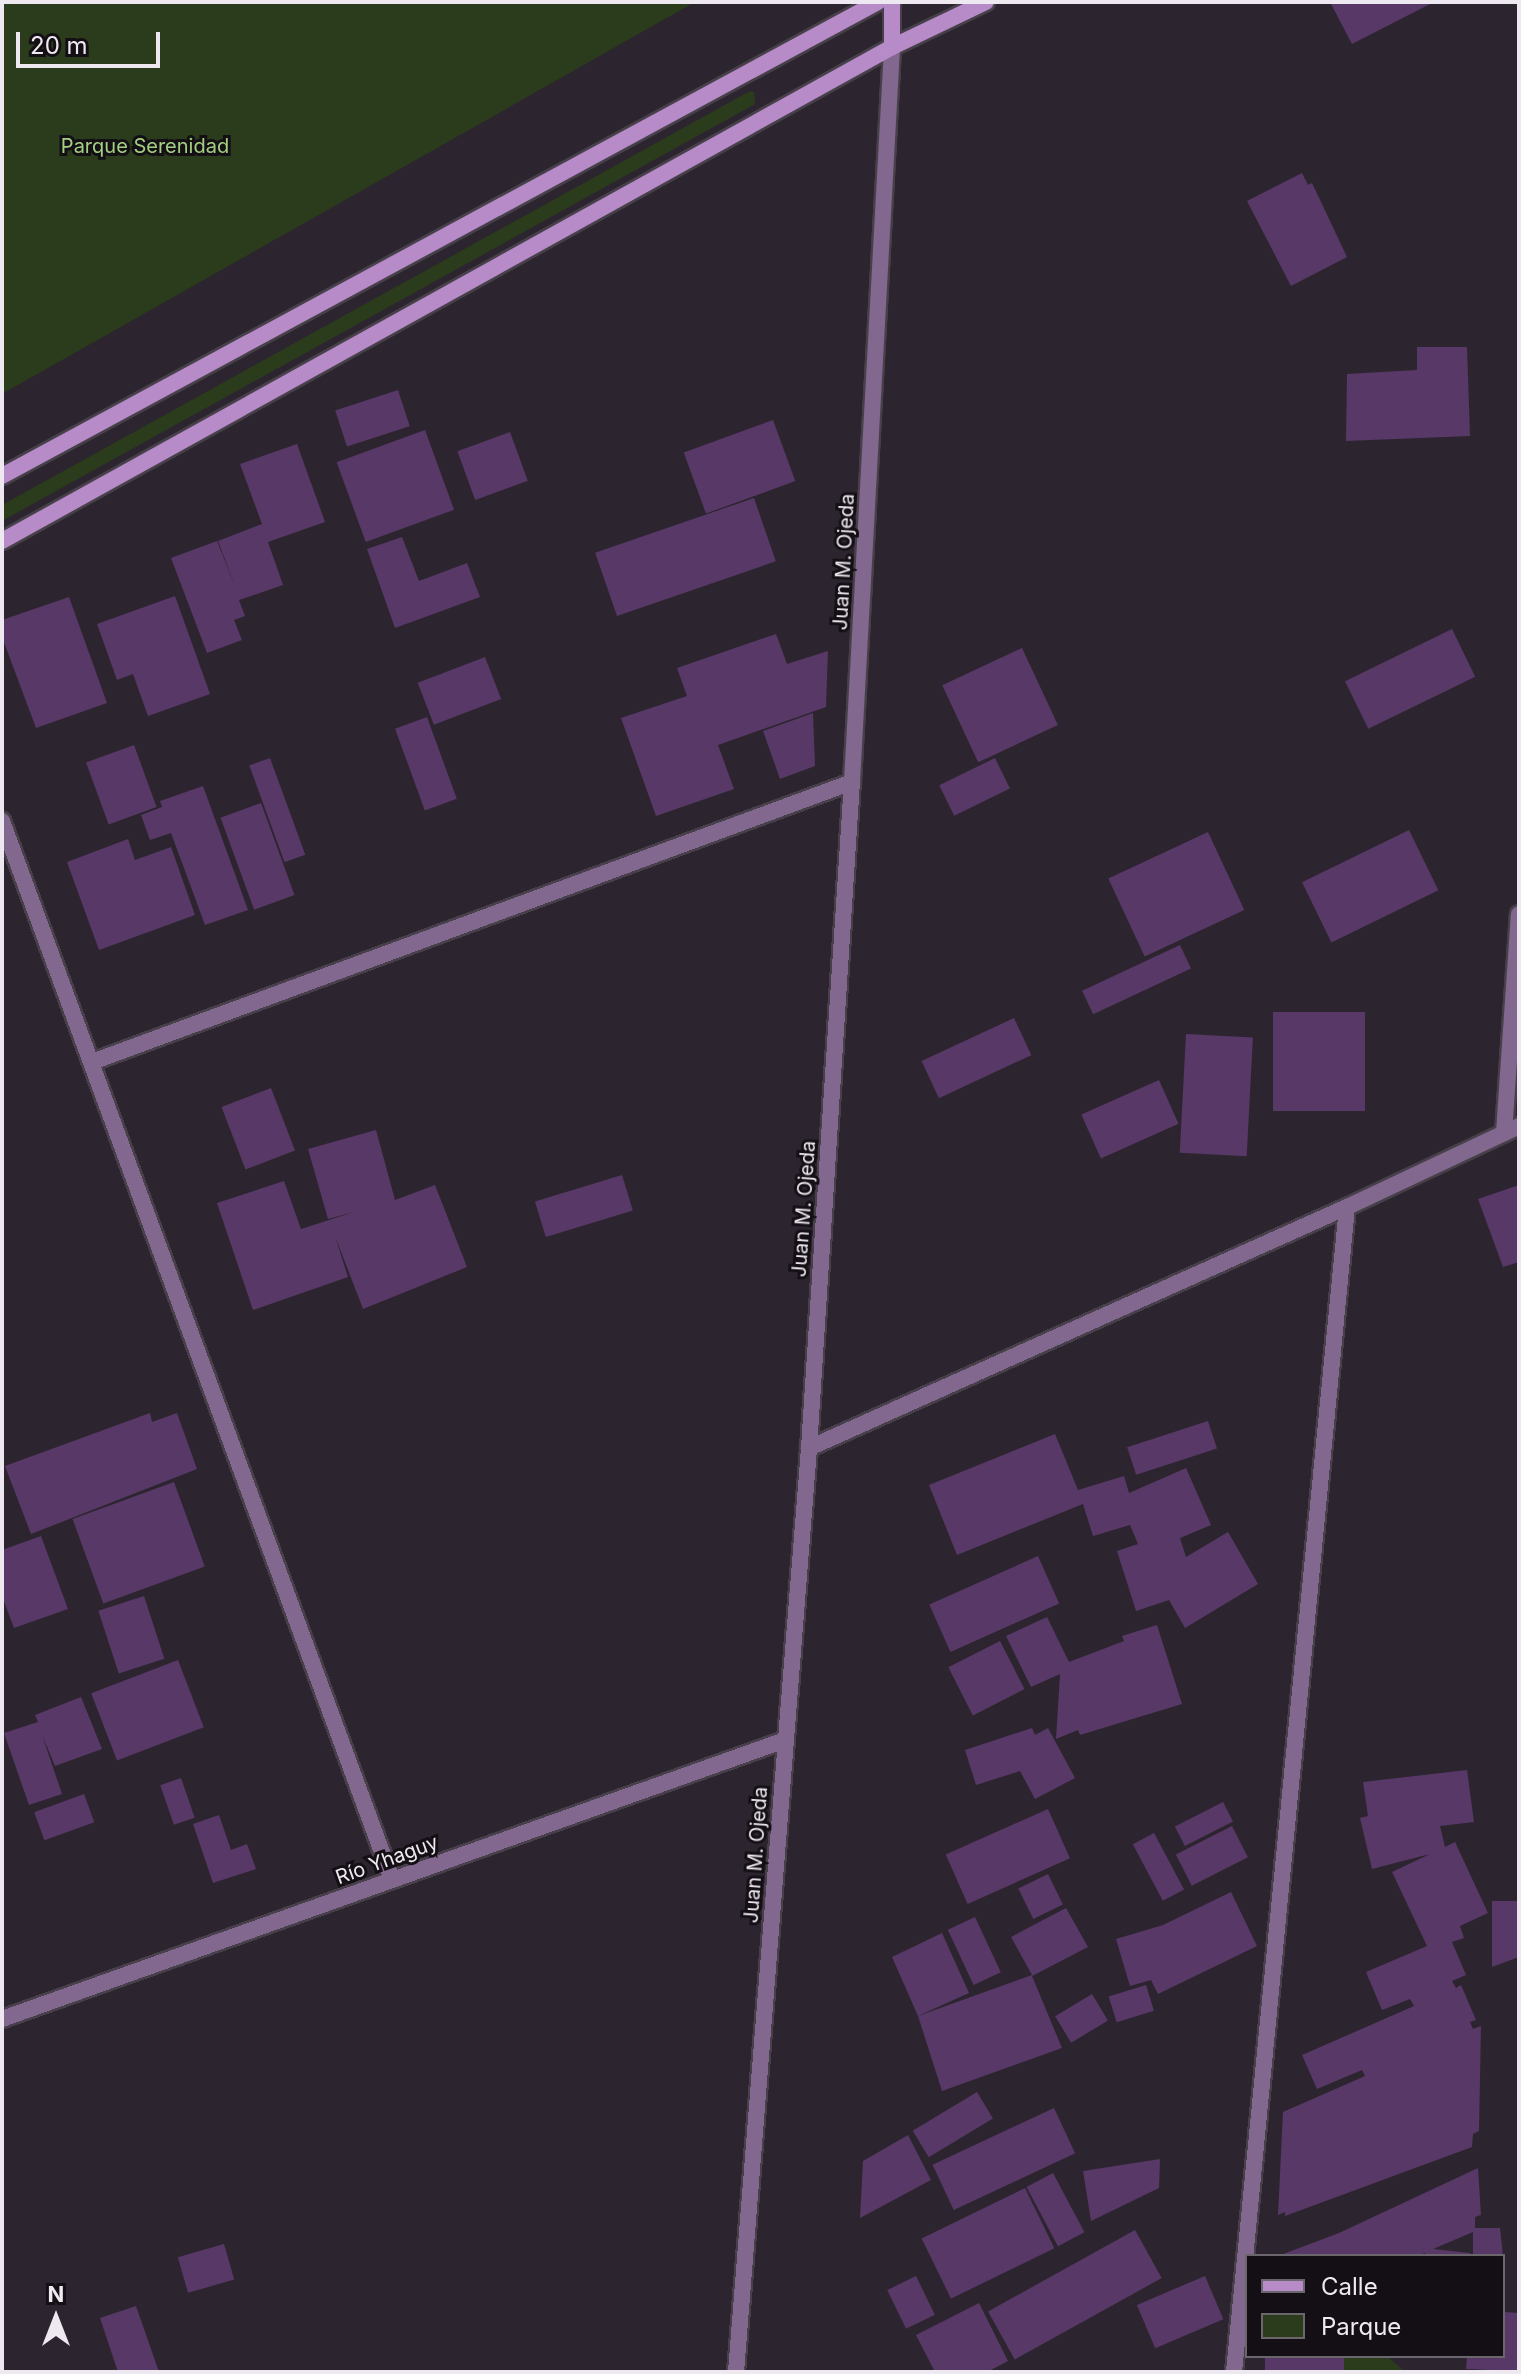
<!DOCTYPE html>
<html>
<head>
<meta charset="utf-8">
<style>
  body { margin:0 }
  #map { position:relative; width:1521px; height:2374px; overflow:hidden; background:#2c252f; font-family:Inter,sans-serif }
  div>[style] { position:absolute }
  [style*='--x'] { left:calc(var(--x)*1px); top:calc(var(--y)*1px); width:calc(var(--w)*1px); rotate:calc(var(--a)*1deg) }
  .green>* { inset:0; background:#2a3c1b }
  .building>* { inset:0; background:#583866; transform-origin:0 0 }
  .roads { filter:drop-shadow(2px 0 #47404a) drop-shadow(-2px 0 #47404a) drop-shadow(0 2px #47404a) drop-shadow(0 -2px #47404a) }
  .street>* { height:16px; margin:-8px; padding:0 8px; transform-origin:8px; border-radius:8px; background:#82688e }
  .secondary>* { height:16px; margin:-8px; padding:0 8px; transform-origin:8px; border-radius:8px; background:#b68bc8 }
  span { translate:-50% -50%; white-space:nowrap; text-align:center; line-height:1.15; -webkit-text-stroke:6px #130f14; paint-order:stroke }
  .park-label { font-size:20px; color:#a3cf80 }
  .street-label { font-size:20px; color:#eee9f0 }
  .frame { position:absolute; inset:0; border:4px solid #eee9f0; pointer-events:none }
  .legend { position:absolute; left:1245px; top:2254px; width:260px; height:104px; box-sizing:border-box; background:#130f14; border:2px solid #6b666c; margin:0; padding:10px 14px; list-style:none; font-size:24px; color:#eee9f0 }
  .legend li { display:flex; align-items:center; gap:16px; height:40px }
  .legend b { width:40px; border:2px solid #6b666c }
  .north { position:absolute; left:16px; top:2278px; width:80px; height:80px; -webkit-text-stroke:6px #130f14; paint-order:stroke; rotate:0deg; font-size:22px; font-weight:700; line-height:32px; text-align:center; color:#eee9f0 }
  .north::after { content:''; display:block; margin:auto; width:28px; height:36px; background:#eee9f0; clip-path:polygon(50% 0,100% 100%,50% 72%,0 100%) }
  .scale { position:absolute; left:16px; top:32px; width:144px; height:36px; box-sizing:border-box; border:4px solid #eee9f0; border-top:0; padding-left:10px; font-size:24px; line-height:28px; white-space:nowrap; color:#eee9f0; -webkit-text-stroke:6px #130f14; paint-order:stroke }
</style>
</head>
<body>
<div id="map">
  <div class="green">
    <i style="clip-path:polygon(2px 2px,695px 2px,2px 394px)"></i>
    <i style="clip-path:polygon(750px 91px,754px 92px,755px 104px,2px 521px,2px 505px)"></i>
    <i style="clip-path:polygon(1324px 2356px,1387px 2356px,1405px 2372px,1325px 2372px)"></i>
  </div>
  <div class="building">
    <i style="clip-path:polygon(1330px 2px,1434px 2px,1352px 44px)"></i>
    <i style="clip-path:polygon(1302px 173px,1308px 185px,1312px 183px,1347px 257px,1291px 286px,1247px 201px)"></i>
    <i style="clip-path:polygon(1417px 347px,1467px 347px,1470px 436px,1346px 441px,1347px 374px,1417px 370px)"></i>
    <i style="left:398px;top:390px;width:38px;height:66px;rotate:72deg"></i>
    <i style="left:773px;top:420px;width:65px;height:95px;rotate:70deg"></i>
    <i style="left:425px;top:430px;width:85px;height:94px;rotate:70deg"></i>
    <i style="left:510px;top:432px;width:52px;height:56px;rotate:70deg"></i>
    <i style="clip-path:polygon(297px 444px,325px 522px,268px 542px,283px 585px,239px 600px,245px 616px,234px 620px,242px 640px,207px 653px,171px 558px,217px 541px,235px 586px,218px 541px,262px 524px,240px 464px)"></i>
    <i style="left:754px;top:498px;width:67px;height:168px;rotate:71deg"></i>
    <i style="clip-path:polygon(402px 537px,419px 581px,467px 563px,480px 597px,395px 628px,367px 549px)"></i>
    <i style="clip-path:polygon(175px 596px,210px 694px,148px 716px,133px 674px,117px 680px,97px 624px)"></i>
    <i style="clip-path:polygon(69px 597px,107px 703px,36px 728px,2px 637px,2px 620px)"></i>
    <i style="left:1452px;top:629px;width:53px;height:119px;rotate:64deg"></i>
    <i style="clip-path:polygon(776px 634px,787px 664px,828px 651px,826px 707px,718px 745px,734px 789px,656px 816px,621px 718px,687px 696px,677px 668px)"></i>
    <i style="left:1022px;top:648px;width:85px;height:88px;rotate:65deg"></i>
    <i style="left:485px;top:657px;width:45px;height:72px;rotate:69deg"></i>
    <i style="clip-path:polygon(813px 713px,815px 766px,780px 779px,763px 731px)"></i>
    <i style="left:427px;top:717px;width:87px;height:34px;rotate:70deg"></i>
    <i style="left:134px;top:745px;width:66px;height:51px;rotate:70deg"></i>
    <i style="left:270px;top:758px;width:103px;height:22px;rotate:70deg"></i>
    <i style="left:995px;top:758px;width:34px;height:62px;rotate:64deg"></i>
    <i style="clip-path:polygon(203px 786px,248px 910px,205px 925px,171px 833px,150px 840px,141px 815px,162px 807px,160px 801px)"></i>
    <i style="left:261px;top:803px;width:98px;height:43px;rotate:70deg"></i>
    <i style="left:1409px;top:830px;width:67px;height:119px;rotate:64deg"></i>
    <i style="left:1208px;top:832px;width:86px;height:110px;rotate:65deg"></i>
    <i style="clip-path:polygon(128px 839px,135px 860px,171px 847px,195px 915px,99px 950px,67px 862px)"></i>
    <i style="left:1180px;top:945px;width:26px;height:108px;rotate:65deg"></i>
    <i style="left:1273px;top:1012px;width:92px;height:99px"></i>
    <i style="left:1014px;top:1018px;width:41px;height:102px;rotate:65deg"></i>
    <i style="left:1186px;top:1034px;width:67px;height:119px;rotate:3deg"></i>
    <i style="left:1159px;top:1080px;width:48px;height:85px;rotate:66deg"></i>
    <i style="left:271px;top:1088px;width:67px;height:53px;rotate:69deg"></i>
    <i style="clip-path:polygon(376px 1130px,395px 1200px,435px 1185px,467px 1267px,363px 1309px,335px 1236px,348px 1277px,253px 1310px,217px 1203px,284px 1181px,301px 1229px,354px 1212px,328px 1219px,308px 1149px)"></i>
    <i style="left:622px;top:1175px;width:37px;height:91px;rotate:73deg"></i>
    <i style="clip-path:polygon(1519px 1185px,1519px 1262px,1503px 1267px,1478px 1199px)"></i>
    <i style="clip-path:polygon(150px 1413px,152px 1422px,177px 1413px,197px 1469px,31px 1534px,5px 1466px)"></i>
    <i style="left:1208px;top:1421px;width:29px;height:85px;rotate:72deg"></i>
    <i style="clip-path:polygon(1055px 1434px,1078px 1490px,1124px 1476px,1129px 1493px,1186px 1468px,1211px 1525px,1180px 1538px,1186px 1557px,1228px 1532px,1258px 1584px,1185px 1628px,1169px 1600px,1136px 1611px,1117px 1551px,1138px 1544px,1130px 1525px,1093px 1536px,1083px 1504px,957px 1555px,929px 1485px)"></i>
    <i style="left:174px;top:1482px;width:90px;height:108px;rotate:70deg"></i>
    <i style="clip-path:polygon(41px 1536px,68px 1609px,14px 1628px,2px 1596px,2px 1550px)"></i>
    <i style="left:1038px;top:1556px;width:52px;height:119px;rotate:66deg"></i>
    <i style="left:144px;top:1596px;width:66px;height:48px;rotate:72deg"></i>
    <i style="clip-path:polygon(1047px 1617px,1069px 1662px,1124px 1641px,1122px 1636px,1157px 1625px,1182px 1704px,1080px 1735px,1078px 1730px,1056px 1739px,1060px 1674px,1031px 1687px,1006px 1636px)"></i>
    <i style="left:1000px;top:1641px;width:54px;height:58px;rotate:63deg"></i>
    <i style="left:178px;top:1660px;width:72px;height:93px;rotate:69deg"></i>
    <i style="clip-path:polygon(81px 1697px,102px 1749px,55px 1766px,42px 1735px,62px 1794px,29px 1805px,4px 1733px,38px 1722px,35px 1715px)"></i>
    <i style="clip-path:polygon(1032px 1728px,1035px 1735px,1048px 1728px,1075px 1778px,1035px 1799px,1020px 1771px,976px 1785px,965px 1750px)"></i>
    <i style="clip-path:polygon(1467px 1770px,1474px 1822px,1440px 1826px,1445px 1847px,1455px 1842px,1488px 1913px,1460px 1926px,1464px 1938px,1452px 1942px,1466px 1975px,1452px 1981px,1456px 1988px,1461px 1985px,1476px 2020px,1470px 2022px,1473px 2029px,1481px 2026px,1479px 2131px,1473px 2134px,1472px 2147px,1285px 2216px,1285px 2212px,1278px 2215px,1283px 2112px,1365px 2076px,1362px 2070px,1317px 2089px,1302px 2055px,1414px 2006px,1410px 1999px,1382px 2010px,1366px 1972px,1427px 1946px,1392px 1872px,1430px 1854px,1372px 1869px,1360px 1818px,1368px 1816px,1363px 1782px)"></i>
    <i style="left:181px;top:1778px;width:42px;height:22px;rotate:71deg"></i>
    <i style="left:84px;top:1794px;width:30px;height:53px;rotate:70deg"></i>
    <i style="left:1223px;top:1802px;width:22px;height:54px;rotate:63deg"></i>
    <i style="left:1048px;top:1809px;width:54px;height:112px;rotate:66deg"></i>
    <i style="clip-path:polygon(219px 1815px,231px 1850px,247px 1844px,256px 1869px,213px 1883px,193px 1824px)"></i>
    <i style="left:1232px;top:1826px;width:35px;height:63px;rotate:63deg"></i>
    <i style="left:1154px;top:1833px;width:64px;height:24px;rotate:62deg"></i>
    <i style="left:1048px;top:1874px;width:34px;height:33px;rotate:64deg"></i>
    <i style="clip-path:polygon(1231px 1892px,1257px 1946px,1158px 1994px,1151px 1980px,1130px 1986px,1116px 1939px,1163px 1925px)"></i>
    <i style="clip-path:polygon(1492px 1901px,1519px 1901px,1519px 1957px,1492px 1967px)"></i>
    <i style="clip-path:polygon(1066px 1908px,1088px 1947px,1032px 1976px,1062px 2048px,942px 2091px,918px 2016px,892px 1957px,942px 1933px,969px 1993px,918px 2016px,1032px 1975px,1011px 1937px)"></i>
    <i style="left:975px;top:1917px;width:61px;height:30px;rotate:65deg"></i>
    <i style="left:1146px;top:1985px;width:27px;height:39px;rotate:73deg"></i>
    <i style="left:1092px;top:1994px;width:31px;height:43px;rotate:59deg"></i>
    <i style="left:977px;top:2092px;width:31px;height:75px;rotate:59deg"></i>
    <i style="left:1054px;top:2108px;width:50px;height:134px;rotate:65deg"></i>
    <i style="clip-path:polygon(908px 2135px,931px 2180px,860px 2218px,863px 2161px)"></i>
    <i style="clip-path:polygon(1160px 2159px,1159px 2188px,1091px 2221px,1083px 2171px)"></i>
    <i style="clip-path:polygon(1478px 2168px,1481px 2215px,1475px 2217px,1475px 2228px,1500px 2228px,1503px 2256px,1473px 2256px,1473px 2232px,1433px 2249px,1470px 2253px,1470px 2256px,1425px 2256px,1425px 2253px,1417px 2256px,1278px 2256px,1339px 2233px)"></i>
    <i style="left:1053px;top:2173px;width:67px;height:30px;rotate:62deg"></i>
    <i style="left:1025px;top:2188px;width:67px;height:115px;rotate:64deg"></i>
    <i style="left:1135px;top:2230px;width:55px;height:168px;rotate:61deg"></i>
    <i style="left:224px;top:2244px;width:37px;height:48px;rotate:74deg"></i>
    <i style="left:916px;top:2276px;width:43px;height:32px;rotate:64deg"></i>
    <i style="left:1205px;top:2276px;width:47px;height:74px;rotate:67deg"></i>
    <i style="clip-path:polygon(979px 2303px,1008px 2361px,987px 2372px,935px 2372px,916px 2335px)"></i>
    <i style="clip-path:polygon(136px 2306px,159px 2372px,118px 2372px,100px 2318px)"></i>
    <i style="clip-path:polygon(1505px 2312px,1519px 2313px,1519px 2371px,1466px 2369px,1467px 2356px,1503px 2356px)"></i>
    <i style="left:1265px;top:2356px;width:79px;height:16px"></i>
  </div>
  <div class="roads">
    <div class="street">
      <i style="--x:2;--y:821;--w:1128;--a:69.77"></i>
      <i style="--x:92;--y:1062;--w:810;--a:-20.22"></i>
      <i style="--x:1504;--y:1133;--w:219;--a:-86.1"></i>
      <i style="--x:809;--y:1448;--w:590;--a:-24.13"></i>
      <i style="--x:1347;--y:1207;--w:190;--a:-25.2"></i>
      <i style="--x:2;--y:2019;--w:831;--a:-19.61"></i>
      <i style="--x:736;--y:2372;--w:927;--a:-85.48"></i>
      <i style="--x:809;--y:1448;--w:667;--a:-86.31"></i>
      <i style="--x:852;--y:782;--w:736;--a:-86.88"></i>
      <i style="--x:1234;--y:2372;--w:1170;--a:-84.46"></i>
    </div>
    <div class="secondary">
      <i style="--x:892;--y:47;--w:45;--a:-90"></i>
      <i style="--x:2;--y:476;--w:996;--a:-28.42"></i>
      <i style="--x:2;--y:541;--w:1018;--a:-29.03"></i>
      <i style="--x:892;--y:47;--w:104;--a:-25.6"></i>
    </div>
  </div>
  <div class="park-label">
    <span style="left:145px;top:146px">Parque Serenidad</span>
  </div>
  <div class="street-label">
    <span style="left:844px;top:562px;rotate:-87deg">Juan M. Ojeda</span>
    <span style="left:804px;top:1209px;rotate:-86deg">Juan M. Ojeda</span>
    <span style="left:756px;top:1855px;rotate:-86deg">Juan M. Ojeda</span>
    <span style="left:387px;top:1860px;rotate:-20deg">Río Yhaguy</span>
  </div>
  <div class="frame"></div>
  <ul class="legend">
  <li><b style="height:10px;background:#b68bc8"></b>Calle</li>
  <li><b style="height:22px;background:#2a3c1b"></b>Parque</li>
  </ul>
  <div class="north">N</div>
  <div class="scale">20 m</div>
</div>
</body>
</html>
